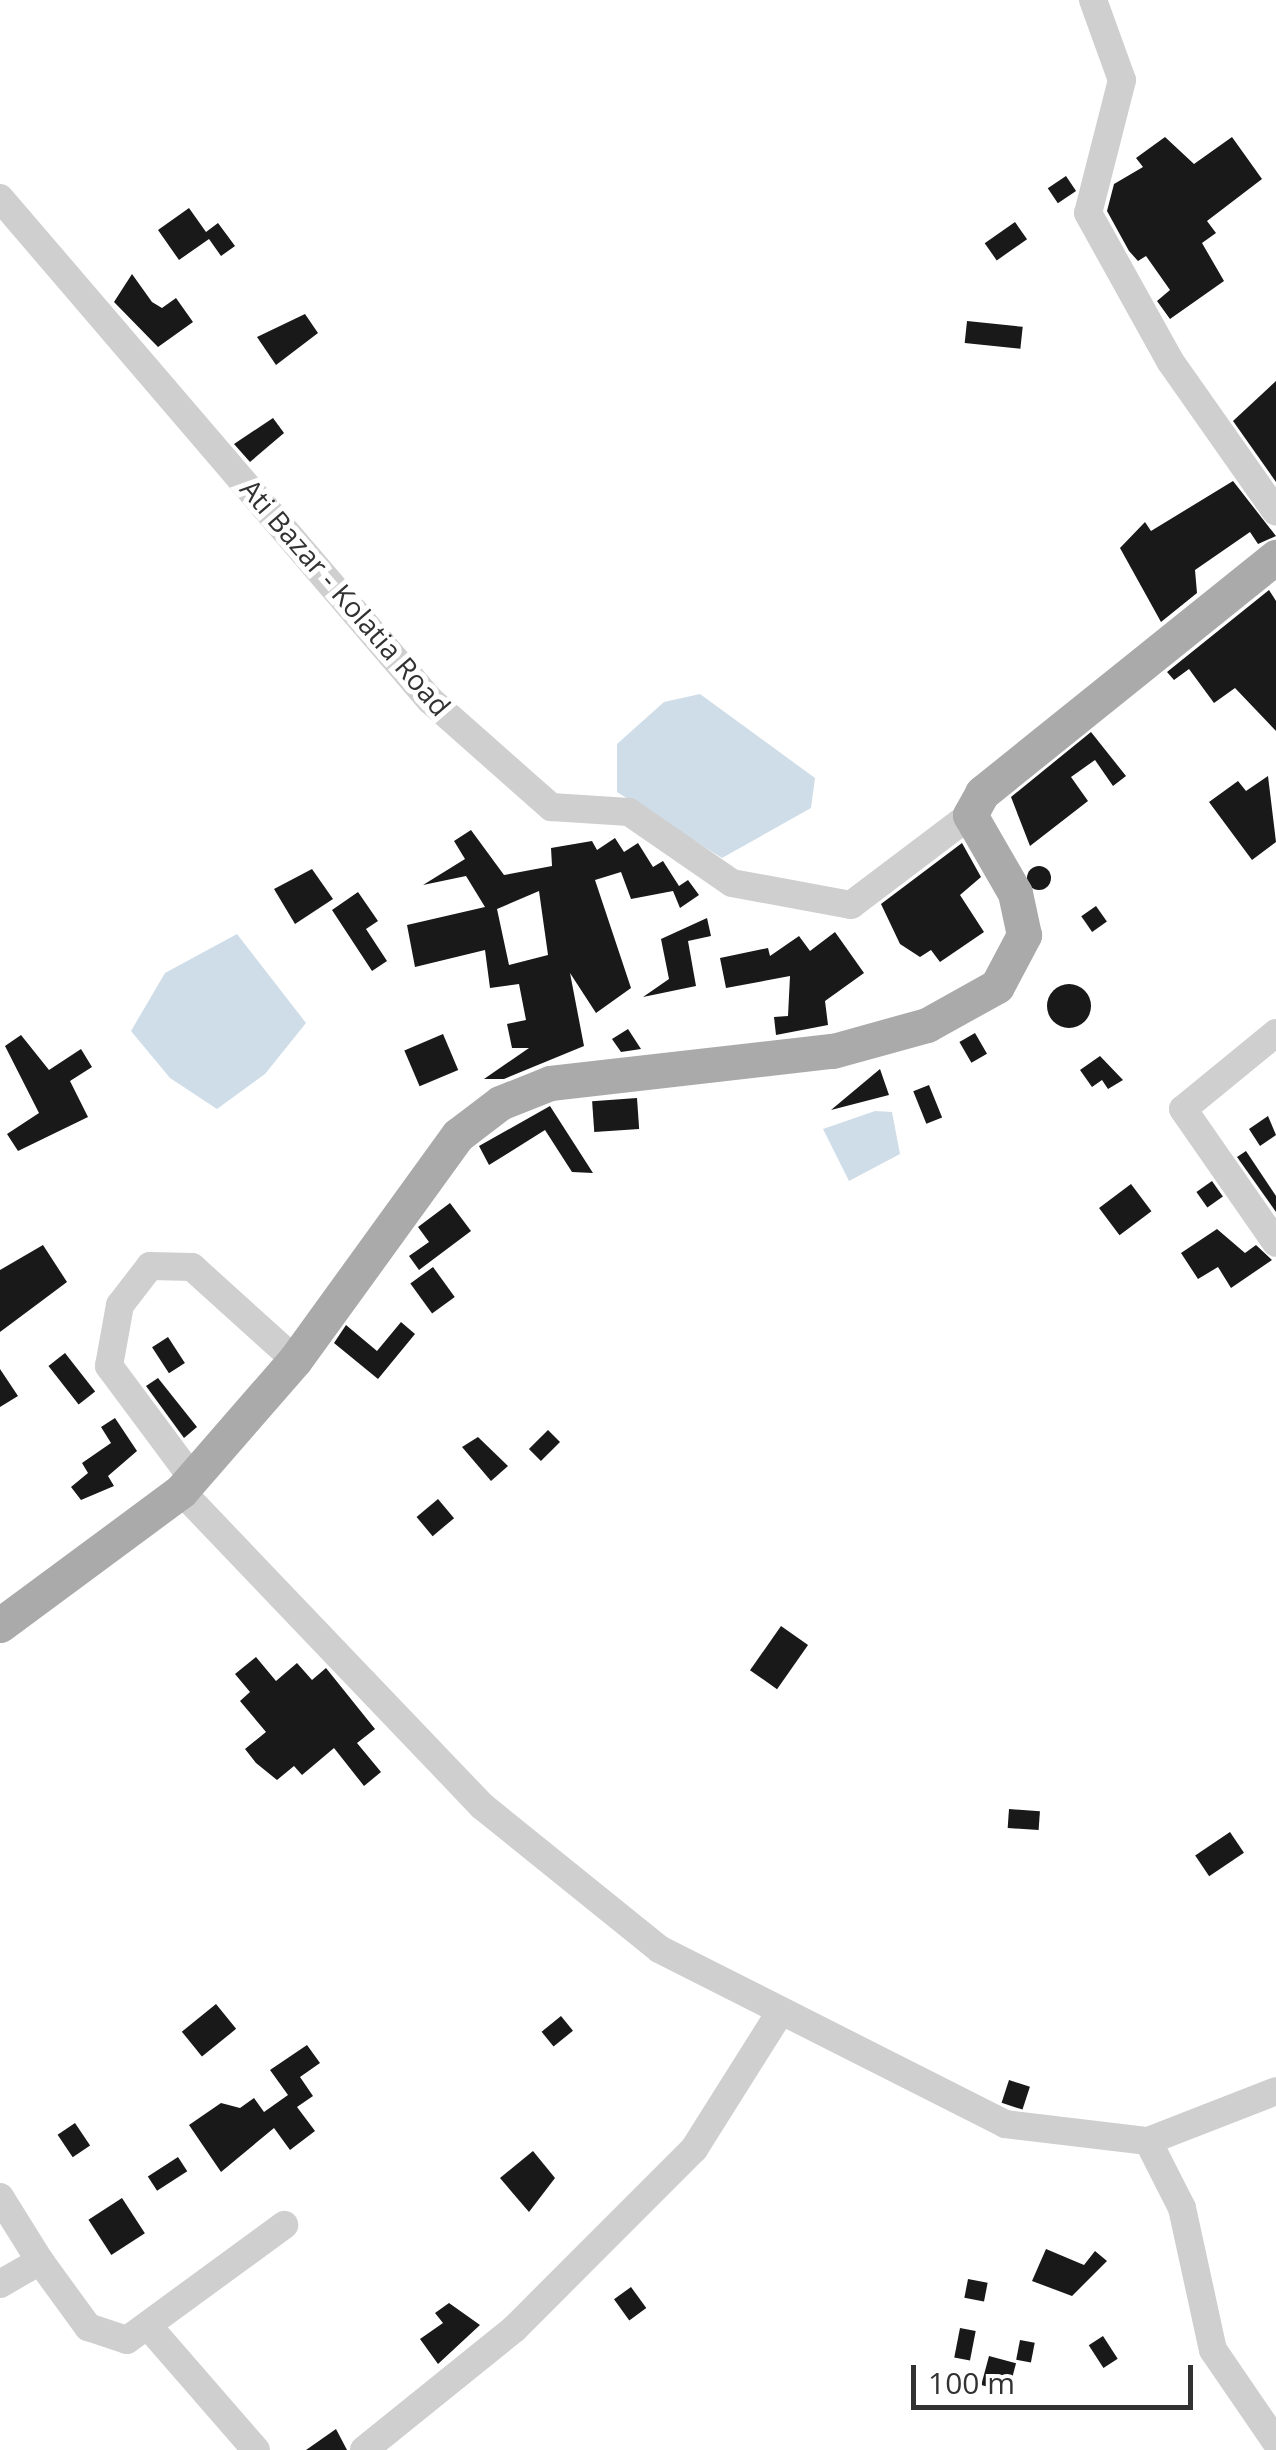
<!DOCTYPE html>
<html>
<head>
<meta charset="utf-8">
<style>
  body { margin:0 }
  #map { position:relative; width:1276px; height:2450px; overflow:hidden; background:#fff; font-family:"Open Sans",sans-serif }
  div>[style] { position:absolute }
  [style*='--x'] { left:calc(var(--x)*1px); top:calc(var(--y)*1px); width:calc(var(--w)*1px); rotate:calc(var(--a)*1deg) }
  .water>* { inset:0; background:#cfdde8 }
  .building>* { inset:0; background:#191919; transform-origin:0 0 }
  .round { border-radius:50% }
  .minor>* { height:28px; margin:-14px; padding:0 14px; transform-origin:14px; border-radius:14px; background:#cfcfcf }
  .major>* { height:35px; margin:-17.5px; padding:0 17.5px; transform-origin:17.5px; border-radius:17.5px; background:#aaa }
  span { translate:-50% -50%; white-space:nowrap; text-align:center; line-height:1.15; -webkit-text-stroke:10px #fff; paint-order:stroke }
  .street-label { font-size:28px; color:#323232 }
  .scale { position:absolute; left:911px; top:2365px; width:282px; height:45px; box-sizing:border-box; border:5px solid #323232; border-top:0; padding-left:12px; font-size:30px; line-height:35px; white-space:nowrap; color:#323232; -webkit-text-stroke:8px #fff; paint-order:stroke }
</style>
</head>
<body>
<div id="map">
  <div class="water">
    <i style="clip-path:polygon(700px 694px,815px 778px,811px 808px,722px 858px,617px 792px,617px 744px,664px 702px)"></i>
    <i style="clip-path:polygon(237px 934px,306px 1023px,265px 1074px,217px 1109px,170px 1078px,131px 1031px,165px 973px)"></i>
    <i style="clip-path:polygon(875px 1111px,892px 1112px,900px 1154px,849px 1181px,823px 1129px)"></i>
  </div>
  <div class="building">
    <i style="clip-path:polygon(1165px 137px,1194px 164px,1232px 137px,1262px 179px,1207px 221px,1216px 233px,1202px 243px,1224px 281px,1170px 319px,1157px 301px,1170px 290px,1146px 256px,1138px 261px,1129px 251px,1107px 211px,1114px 184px,1143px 167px,1136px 158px)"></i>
    <i style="left:1066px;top:176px;width:18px;height:22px;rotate:56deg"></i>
    <i style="clip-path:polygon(189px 208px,206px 232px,218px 223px,235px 246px,221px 256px,209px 239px,179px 260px,158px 230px)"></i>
    <i style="left:1015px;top:222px;width:21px;height:37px;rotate:55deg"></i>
    <i style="clip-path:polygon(132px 274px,152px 302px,162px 308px,176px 298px,193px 322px,158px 347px,114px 302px)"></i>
    <i style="clip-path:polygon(305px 314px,318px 333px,276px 365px,257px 337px)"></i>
    <i style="left:967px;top:321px;width:56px;height:22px;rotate:6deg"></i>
    <i style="clip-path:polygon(1276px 381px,1276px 482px,1233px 421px)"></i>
    <i style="clip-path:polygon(273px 418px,284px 433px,250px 462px,234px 444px)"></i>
    <i style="clip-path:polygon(1233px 481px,1276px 536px,1258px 544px,1250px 532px,1195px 570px,1197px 593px,1161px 622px,1120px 548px,1145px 522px,1151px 531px)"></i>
    <i style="clip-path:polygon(1269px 590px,1276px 601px,1276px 731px,1235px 688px,1214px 703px,1189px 669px,1174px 680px,1167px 672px)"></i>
    <i style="clip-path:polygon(1091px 732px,1126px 776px,1113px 786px,1095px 760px,1071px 777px,1088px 801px,1030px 846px,1011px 797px)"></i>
    <i style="clip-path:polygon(1268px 776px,1276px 842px,1252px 860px,1209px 802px,1238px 781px,1246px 791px)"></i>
    <i style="clip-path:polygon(evenodd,471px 830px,504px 875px,552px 866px,551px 848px,592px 841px,597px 850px,615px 838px,624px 852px,638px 843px,653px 867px,663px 861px,679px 886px,688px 880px,699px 895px,680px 908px,673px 891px,631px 899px,621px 872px,595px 880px,631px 988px,596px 1013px,570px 973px,584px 1046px,504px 1079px,484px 1079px,529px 1048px,512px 1048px,507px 1024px,526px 1020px,519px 984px,490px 988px,485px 950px,415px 967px,407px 925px,485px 907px,466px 876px,423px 885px,465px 859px,454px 841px,471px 830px,539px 891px,548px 955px,509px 965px,497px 909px,539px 891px)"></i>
    <i style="clip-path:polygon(962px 843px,981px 877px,960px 895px,984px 932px,940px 962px,931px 950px,920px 957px,900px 944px,881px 904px)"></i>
    <i class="round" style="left:1027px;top:866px;width:24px;height:24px"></i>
    <i style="clip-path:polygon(312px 869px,333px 899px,295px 924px,274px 889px)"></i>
    <i style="clip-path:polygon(358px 892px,378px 921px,366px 929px,387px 961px,372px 971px,332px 910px)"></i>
    <i style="left:1096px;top:906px;width:19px;height:18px;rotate:55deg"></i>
    <i style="clip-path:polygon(707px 918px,711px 936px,688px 941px,696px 986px,643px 997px,669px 979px,661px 939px)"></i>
    <i style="clip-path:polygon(835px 932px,864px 973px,825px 1001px,828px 1025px,776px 1035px,774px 1017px,788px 1016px,790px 976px,726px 988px,720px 958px,768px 948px,770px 956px,799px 936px,810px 951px)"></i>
    <i class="round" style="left:1047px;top:984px;width:44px;height:44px"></i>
    <i style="clip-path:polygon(628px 1029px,641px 1049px,621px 1052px,612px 1039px)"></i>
    <i style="left:975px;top:1033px;width:24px;height:18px;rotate:60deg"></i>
    <i style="left:443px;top:1034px;width:39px;height:42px;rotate:67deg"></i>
    <i style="clip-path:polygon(21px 1035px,49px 1070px,81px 1049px,92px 1067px,70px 1081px,88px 1117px,18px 1151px,7px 1134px,39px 1113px,5px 1046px)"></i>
    <i style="clip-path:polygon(1100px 1056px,1123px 1080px,1108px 1089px,1102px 1080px,1092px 1087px,1080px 1070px)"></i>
    <i style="clip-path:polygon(880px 1069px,889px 1095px,831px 1110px)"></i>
    <i style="left:929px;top:1085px;width:35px;height:17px;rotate:68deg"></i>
    <i style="left:637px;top:1098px;width:31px;height:45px;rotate:86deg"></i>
    <i style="clip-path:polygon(550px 1106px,593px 1173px,572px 1172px,545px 1130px,489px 1165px,479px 1146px)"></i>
    <i style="clip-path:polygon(1268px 1116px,1276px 1135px,1260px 1146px,1249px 1129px)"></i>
    <i style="clip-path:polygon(1246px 1151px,1276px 1196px,1276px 1212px,1237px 1157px)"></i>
    <i style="left:1212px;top:1181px;width:19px;height:19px;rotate:55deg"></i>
    <i style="left:1131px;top:1184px;width:34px;height:40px;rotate:53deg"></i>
    <i style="clip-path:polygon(450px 1203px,471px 1231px,419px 1270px,409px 1256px,429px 1242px,418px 1227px)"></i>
    <i style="clip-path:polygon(1217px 1229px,1245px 1253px,1256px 1245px,1272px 1260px,1231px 1288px,1218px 1267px,1198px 1279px,1181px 1253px)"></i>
    <i style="clip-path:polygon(43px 1245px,67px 1282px,0 1332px,0 1270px)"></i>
    <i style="left:433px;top:1267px;width:37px;height:28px;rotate:54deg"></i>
    <i style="clip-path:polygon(401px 1322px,415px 1334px,378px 1379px,334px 1343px,346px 1325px,377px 1351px)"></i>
    <i style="left:168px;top:1337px;width:31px;height:19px;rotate:57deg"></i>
    <i style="left:65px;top:1353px;width:49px;height:21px;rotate:52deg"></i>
    <i style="clip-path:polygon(0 1369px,18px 1396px,0 1407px)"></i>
    <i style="clip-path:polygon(158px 1378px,197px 1427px,184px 1438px,146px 1386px)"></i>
    <i style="clip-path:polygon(115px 1418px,137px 1451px,108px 1476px,114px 1486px,81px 1500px,71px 1487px,88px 1473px,82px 1463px,111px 1443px,101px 1427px)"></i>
    <i style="left:548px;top:1430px;width:17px;height:27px;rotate:45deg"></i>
    <i style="clip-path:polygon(478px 1437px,508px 1466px,491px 1481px,462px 1447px)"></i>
    <i style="left:438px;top:1499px;width:25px;height:28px;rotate:50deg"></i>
    <i style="left:781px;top:1626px;width:33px;height:54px;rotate:35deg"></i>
    <i style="clip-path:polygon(256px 1657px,276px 1681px,297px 1663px,312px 1680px,326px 1668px,375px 1729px,357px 1743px,381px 1772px,364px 1786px,334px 1748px,302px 1775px,294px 1766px,277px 1780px,256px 1763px,245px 1749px,266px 1732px,240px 1701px,250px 1692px,235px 1674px)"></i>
    <i style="left:1009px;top:1809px;width:31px;height:19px;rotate:4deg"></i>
    <i style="left:1230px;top:1832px;width:25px;height:42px;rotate:56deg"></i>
    <i style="left:216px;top:2004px;width:32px;height:44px;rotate:51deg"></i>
    <i style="left:561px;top:2016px;width:19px;height:25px;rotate:51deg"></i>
    <i style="clip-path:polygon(307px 2045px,320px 2063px,300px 2077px,313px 2096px,297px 2107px,315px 2131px,290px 2150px,274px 2128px,221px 2172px,189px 2125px,221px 2103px,240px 2108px,254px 2098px,264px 2112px,288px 2095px,270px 2070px)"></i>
    <i style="left:1009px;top:2080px;width:22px;height:24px;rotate:18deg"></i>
    <i style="left:75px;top:2123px;width:27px;height:21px;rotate:56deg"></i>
    <i style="clip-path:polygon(533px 2151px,555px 2178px,529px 2212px,500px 2178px)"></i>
    <i style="left:178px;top:2157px;width:17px;height:36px;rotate:57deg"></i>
    <i style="left:122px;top:2198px;width:42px;height:40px;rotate:57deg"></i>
    <i style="clip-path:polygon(1046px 2249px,1084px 2265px,1095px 2251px,1107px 2261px,1072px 2296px,1032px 2281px)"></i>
    <i style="left:968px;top:2279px;width:20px;height:19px;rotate:11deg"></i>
    <i style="left:631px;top:2287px;width:26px;height:21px;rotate:54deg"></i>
    <i style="clip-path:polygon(449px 2303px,480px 2325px,438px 2364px,420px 2339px,443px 2323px,435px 2313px)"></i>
    <i style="left:960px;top:2328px;width:16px;height:30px;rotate:11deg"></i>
    <i style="left:1103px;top:2336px;width:27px;height:17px;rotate:57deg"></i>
    <i style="left:1020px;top:2340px;width:15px;height:20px;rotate:11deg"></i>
    <i style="left:989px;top:2356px;width:28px;height:30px;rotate:15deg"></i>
    <i style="clip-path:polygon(336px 2429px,347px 2450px,306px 2450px)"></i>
  </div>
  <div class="minor">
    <i style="--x:1093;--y:0;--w:85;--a:70.1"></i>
    <i style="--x:1122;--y:80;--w:137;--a:104.3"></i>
    <i style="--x:1088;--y:213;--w:169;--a:61"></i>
    <i style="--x:1170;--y:361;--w:184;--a:54.9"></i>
    <i style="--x:0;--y:198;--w:661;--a:49.42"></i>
    <i style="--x:430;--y:700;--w:162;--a:41.5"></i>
    <i style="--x:551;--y:807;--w:78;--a:3.7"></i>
    <i style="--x:629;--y:812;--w:125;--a:34.6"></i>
    <i style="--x:732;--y:883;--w:121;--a:10.5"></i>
    <i style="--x:851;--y:905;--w:149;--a:-37.1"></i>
    <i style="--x:1276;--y:1033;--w:120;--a:140.7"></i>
    <i style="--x:1183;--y:1109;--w:163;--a:55.2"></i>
    <i style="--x:193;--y:1479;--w:141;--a:-126.6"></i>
    <i style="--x:109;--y:1366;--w:62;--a:-79.8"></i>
    <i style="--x:120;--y:1305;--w:49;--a:-52.4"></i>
    <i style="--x:150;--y:1266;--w:42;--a:1.4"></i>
    <i style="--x:192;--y:1267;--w:139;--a:42.1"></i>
    <i style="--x:181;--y:1491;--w:436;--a:46.3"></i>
    <i style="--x:482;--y:1806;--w:228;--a:38.9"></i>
    <i style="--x:659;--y:1949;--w:388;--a:26.8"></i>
    <i style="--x:1005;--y:2124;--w:144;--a:6.8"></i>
    <i style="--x:1148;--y:2141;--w:75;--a:63.1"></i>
    <i style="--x:1182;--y:2208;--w:145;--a:77.7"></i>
    <i style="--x:1213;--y:2350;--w:112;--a:55.6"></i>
    <i style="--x:1148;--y:2141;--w:137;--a:-21.3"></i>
    <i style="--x:0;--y:2197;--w:75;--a:58"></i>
    <i style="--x:0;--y:2284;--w:46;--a:-29.9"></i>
    <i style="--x:40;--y:2261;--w:82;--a:54"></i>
    <i style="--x:88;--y:2327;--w:41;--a:18.4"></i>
    <i style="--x:127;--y:2340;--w:195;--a:-36.2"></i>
    <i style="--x:149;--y:2327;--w:163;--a:49"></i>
    <i style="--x:364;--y:2450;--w:193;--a:-38.9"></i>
    <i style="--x:514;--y:2329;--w:255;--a:-45"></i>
    <i style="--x:694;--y:2149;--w:163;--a:-57.8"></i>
  </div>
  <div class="major">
    <i style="--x:0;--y:1625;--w:225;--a:-36.5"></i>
    <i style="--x:181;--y:1491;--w:174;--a:-49"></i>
    <i style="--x:295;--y:1360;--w:278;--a:-54.1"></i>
    <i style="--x:458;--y:1135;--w:53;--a:-37.3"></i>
    <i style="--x:500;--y:1103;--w:54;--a:-21.8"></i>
    <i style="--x:550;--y:1083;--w:285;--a:-6.5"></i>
    <i style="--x:833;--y:1051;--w:98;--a:-15.5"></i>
    <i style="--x:927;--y:1025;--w:80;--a:-29.1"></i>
    <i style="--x:997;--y:986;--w:58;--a:-62.1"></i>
    <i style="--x:1024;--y:935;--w:43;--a:-102.1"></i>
    <i style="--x:1015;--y:893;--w:90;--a:-120"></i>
    <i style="--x:970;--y:815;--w:25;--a:-61"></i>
    <i style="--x:982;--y:793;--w:377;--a:-38.8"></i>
  </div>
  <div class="street-label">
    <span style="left:346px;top:597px;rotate:49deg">Ati Bazar - Kolatia Road</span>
  </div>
  <div class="scale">100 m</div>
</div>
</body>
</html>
